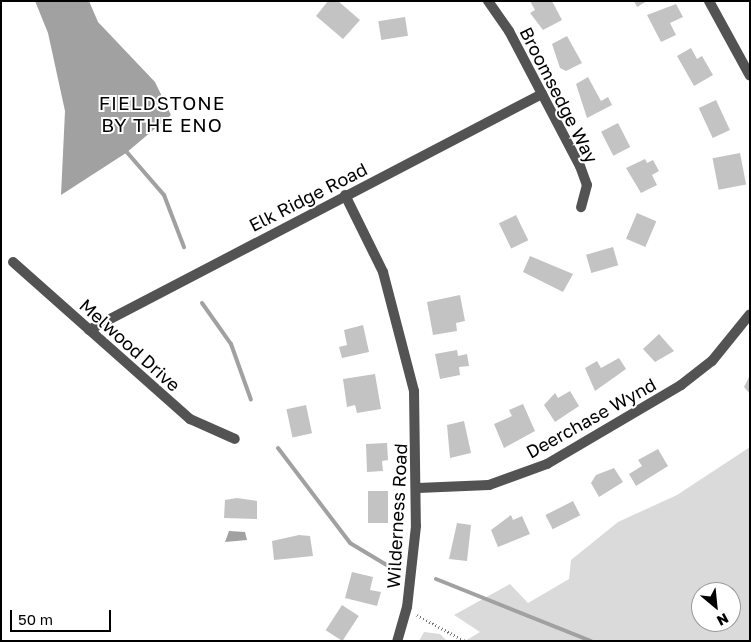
<!DOCTYPE html>
<html>
<head>
<meta charset="utf-8">
<style>
  body { margin:0 }
  #map { position:relative; width:751px; height:642px; overflow:hidden; background:#fff; font-family:"Golos Text",sans-serif }
  div>[style] { position:absolute }
  [style*='--x'] { left:calc(var(--x)*1px); top:calc(var(--y)*1px); width:calc(var(--w)*1px); rotate:calc(var(--a)*1deg) }
  .green>* { inset:0; background:#dadada }
  .water>* { inset:0; background:#a1a1a1 }
  .stream>* { height:4px; margin:-2px; padding:0 2px; transform-origin:2px; border-radius:2px; background:#a1a1a1 }
  .building>* { inset:0; background:#c3c3c3; transform-origin:0 0 }
  .path>* { height:2.5px; margin-top:-1.25px; transform-origin:0; background:repeating-linear-gradient(90deg,#757575 0 1px,transparent 0 3.5px) }
  .street>* { height:10px; margin:-5px; padding:0 5px; transform-origin:5px; border-radius:5px; background:#535353 }
  span { translate:-50% -50%; white-space:nowrap; text-align:center; line-height:1.15; -webkit-text-stroke:4px #fff; paint-order:stroke }
  .street-label { font-size:18px; color:#000 }
  .neighbourhood-label { font-size:19px; color:#000; letter-spacing:1px }
  .frame { position:absolute; inset:0; border:2px solid #000; pointer-events:none }
  .north { position:absolute; left:691px; top:582px; width:50px; height:50px; box-sizing:border-box; background:#fff; border:1px solid #999; border-radius:50%; rotate:152deg; font-size:14px; font-weight:700; line-height:20px; text-align:center; color:#000 }
  .north::after { content:''; display:block; margin:auto; width:18px; height:22px; background:#000; clip-path:polygon(50% 0,100% 100%,50% 72%,0 100%) }
  .scale { position:absolute; left:10px; top:610px; width:101px; height:22px; box-sizing:border-box; border:2px solid #000; border-top:0; padding-left:6px; font-size:15px; line-height:18px; white-space:nowrap; color:#000; -webkit-text-stroke:4px #fff; paint-order:stroke }
</style>
</head>
<body>
<div id="map">
  <div class="green">
    <i style="clip-path:polygon(evenodd,750px 447px,750px 641px,465px 641px,480px 632px,454px 615px,510px 584px,528px 603px,569px 579px,571px 560px,618px 522px,677px 495px,750px 447px,701px 592px,731px 592px,731px 622px,701px 622px,701px 592px)"></i>
    <i style="clip-path:polygon(424px 632px,440px 634px,447px 641px,419px 641px)"></i>
  </div>
  <div class="water">
    <i style="clip-path:polygon(35px 1px,89px 1px,98px 22px,155px 82px,171px 115px,126px 153px,61px 195px,65px 111px,48px 33px)"></i>
    <i style="clip-path:polygon(229px 531px,245px 532px,247px 540px,225px 542px)"></i>
  </div>
  <div class="stream">
    <i style="--x:125;--y:150;--w:60;--a:49.1"></i>
    <i style="--x:164;--y:195;--w:56;--a:69"></i>
    <i style="--x:202;--y:303;--w:50;--a:54.7"></i>
    <i style="--x:231;--y:344;--w:59;--a:70.3"></i>
    <i style="--x:278;--y:448;--w:119;--a:52.8"></i>
    <i style="--x:350;--y:543;--w:52;--a:31"></i>
    <i style="--x:436;--y:579;--w:167;--a:21.8"></i>
  </div>
  <div class="building">
    <i style="clip-path:polygon(328px 1px,338px 1px,360px 20px,343px 39px,316px 16px)"></i>
    <i style="clip-path:polygon(530px 1px,552px 1px,562px 20px,543px 30px,530px 13px,535px 10px)"></i>
    <i style="clip-path:polygon(634px 1px,647px 1px,637px 7px)"></i>
    <i style="clip-path:polygon(676px 4px,683px 17px,670px 23px,676px 35px,661px 42px,647px 15px)"></i>
    <i style="left:405px;top:17px;width:19px;height:27px;rotate:81deg"></i>
    <i style="clip-path:polygon(567px 36px,582px 63px,566px 71px,560px 68px,552px 44px)"></i>
    <i style="clip-path:polygon(691px 48px,697px 59px,702px 56px,713px 75px,694px 86px,677px 56px)"></i>
    <i style="clip-path:polygon(588px 77px,601px 101px,608px 97px,612px 105px,587px 118px,576px 84px)"></i>
    <i style="left:716px;top:100px;width:33px;height:19px;rotate:65deg"></i>
    <i style="left:618px;top:123px;width:27px;height:19px;rotate:63deg"></i>
    <i style="left:740px;top:153px;width:32px;height:28px;rotate:79deg"></i>
    <i style="clip-path:polygon(645px 159px,647px 163px,653px 160px,659px 171px,652px 175px,657px 185px,641px 193px,626px 168px)"></i>
    <i style="left:637px;top:213px;width:21px;height:28px;rotate:23deg"></i>
    <i style="left:516px;top:215px;width:28px;height:19px;rotate:64deg"></i>
    <i style="left:613px;top:247px;width:19px;height:28px;rotate:74deg"></i>
    <i style="clip-path:polygon(530px 256px,573px 274px,563px 292px,523px 272px)"></i>
    <i style="clip-path:polygon(460px 295px,465px 321px,456px 323px,457px 331px,433px 335px,427px 302px)"></i>
    <i style="clip-path:polygon(363px 325px,369px 352px,342px 358px,339px 347px,347px 345px,344px 330px)"></i>
    <i style="clip-path:polygon(659px 334px,674px 351px,655px 362px,643px 349px)"></i>
    <i style="clip-path:polygon(457px 350px,458px 356px,467px 354px,469px 366px,459px 367px,460px 375px,440px 379px,435px 354px)"></i>
    <i style="clip-path:polygon(619px 358px,626px 369px,595px 391px,585px 368px,597px 361px,601px 368px)"></i>
    <i style="clip-path:polygon(375px 374px,381px 409px,357px 413px,355px 405px,347px 407px,343px 379px)"></i>
    <i style="clip-path:polygon(750px 375px,750px 394px,744px 387px)"></i>
    <i style="clip-path:polygon(570px 391px,579px 406px,555px 422px,544px 405px,555px 393px,558px 398px)"></i>
    <i style="clip-path:polygon(523px 404px,535px 431px,504px 448px,494px 424px,512px 416px,509px 410px)"></i>
    <i style="left:306px;top:405px;width:29px;height:20px;rotate:78deg"></i>
    <i style="clip-path:polygon(464px 421px,471px 453px,450px 458px,447px 425px)"></i>
    <i style="clip-path:polygon(387px 443px,388px 460px,382px 461px,383px 471px,367px 472px,366px 444px)"></i>
    <i style="clip-path:polygon(658px 449px,668px 466px,636px 486px,629px 474px,642px 466px,638px 460px)"></i>
    <i style="clip-path:polygon(614px 468px,623px 482px,599px 497px,591px 483px,596px 475px)"></i>
    <i style="left:368px;top:491px;width:20px;height:32px"></i>
    <i style="clip-path:polygon(237px 498px,257px 501px,257px 519px,224px 518px,225px 500px)"></i>
    <i style="left:573px;top:501px;width:16px;height:31px;rotate:63deg"></i>
    <i style="clip-path:polygon(511px 515px,513px 520px,522px 516px,530px 534px,498px 547px,491px 530px)"></i>
    <i style="clip-path:polygon(457px 523px,471px 525px,467px 561px,449px 559px)"></i>
    <i style="clip-path:polygon(299px 535px,310px 536px,313px 556px,274px 560px,272px 541px)"></i>
    <i style="clip-path:polygon(352px 572px,373px 577px,370px 590px,381px 592px,377px 606px,345px 598px)"></i>
    <i style="left:342px;top:605px;width:20px;height:30px;rotate:33deg"></i>
  </div>
  <div class="path">
    <i style="--x:417;--y:615;--w:55;--a:28.4"></i>
  </div>
  <div class="street">
    <i style="--x:488;--y:1;--w:37;--a:55"></i>
    <i style="--x:509;--y:31;--w:153;--a:62.3"></i>
    <i style="--x:580;--y:166;--w:20;--a:70"></i>
    <i style="--x:587;--y:185;--w:23;--a:105"></i>
    <i style="--x:709;--y:1;--w:85;--a:61.3"></i>
    <i style="--x:345;--y:195;--w:86;--a:63.7"></i>
    <i style="--x:383;--y:272;--w:123;--a:75.4"></i>
    <i style="--x:414;--y:391;--w:135;--a:89.2"></i>
    <i style="--x:416;--y:526;--w:81;--a:96.3"></i>
    <i style="--x:407;--y:607;--w:35;--a:106"></i>
    <i style="--x:13;--y:262;--w:237;--a:41.6"></i>
    <i style="--x:190;--y:419;--w:49;--a:24"></i>
    <i style="--x:89;--y:330;--w:511;--a:-27.52"></i>
    <i style="--x:418;--y:488;--w:71;--a:-2.4"></i>
    <i style="--x:489;--y:485;--w:62;--a:-19.9"></i>
    <i style="--x:547;--y:464;--w:156;--a:-30.5"></i>
    <i style="--x:681;--y:385;--w:39;--a:-38"></i>
    <i style="--x:712;--y:361;--w:60;--a:-51"></i>
  </div>
  <div class="street-label">
    <span style="left:559px;top:95px;rotate:63deg">Broomsedge Way</span>
    <span style="left:308px;top:197px;rotate:-27deg">Elk Ridge Road</span>
    <span style="left:130px;top:345px;rotate:42deg">Melwood Drive</span>
    <span style="left:591px;top:418px;rotate:-29deg">Deerchase Wynd</span>
    <span style="left:397px;top:516px;rotate:-87deg">Wilderness Road</span>
  </div>
  <div class="neighbourhood-label">
    <span style="left:162px;top:114px">FIELDSTONE<br>BY THE ENO</span>
  </div>
  <div class="frame"></div>
  <div class="north">N</div>
  <div class="scale">50 m</div>
</div>
</body>
</html>
